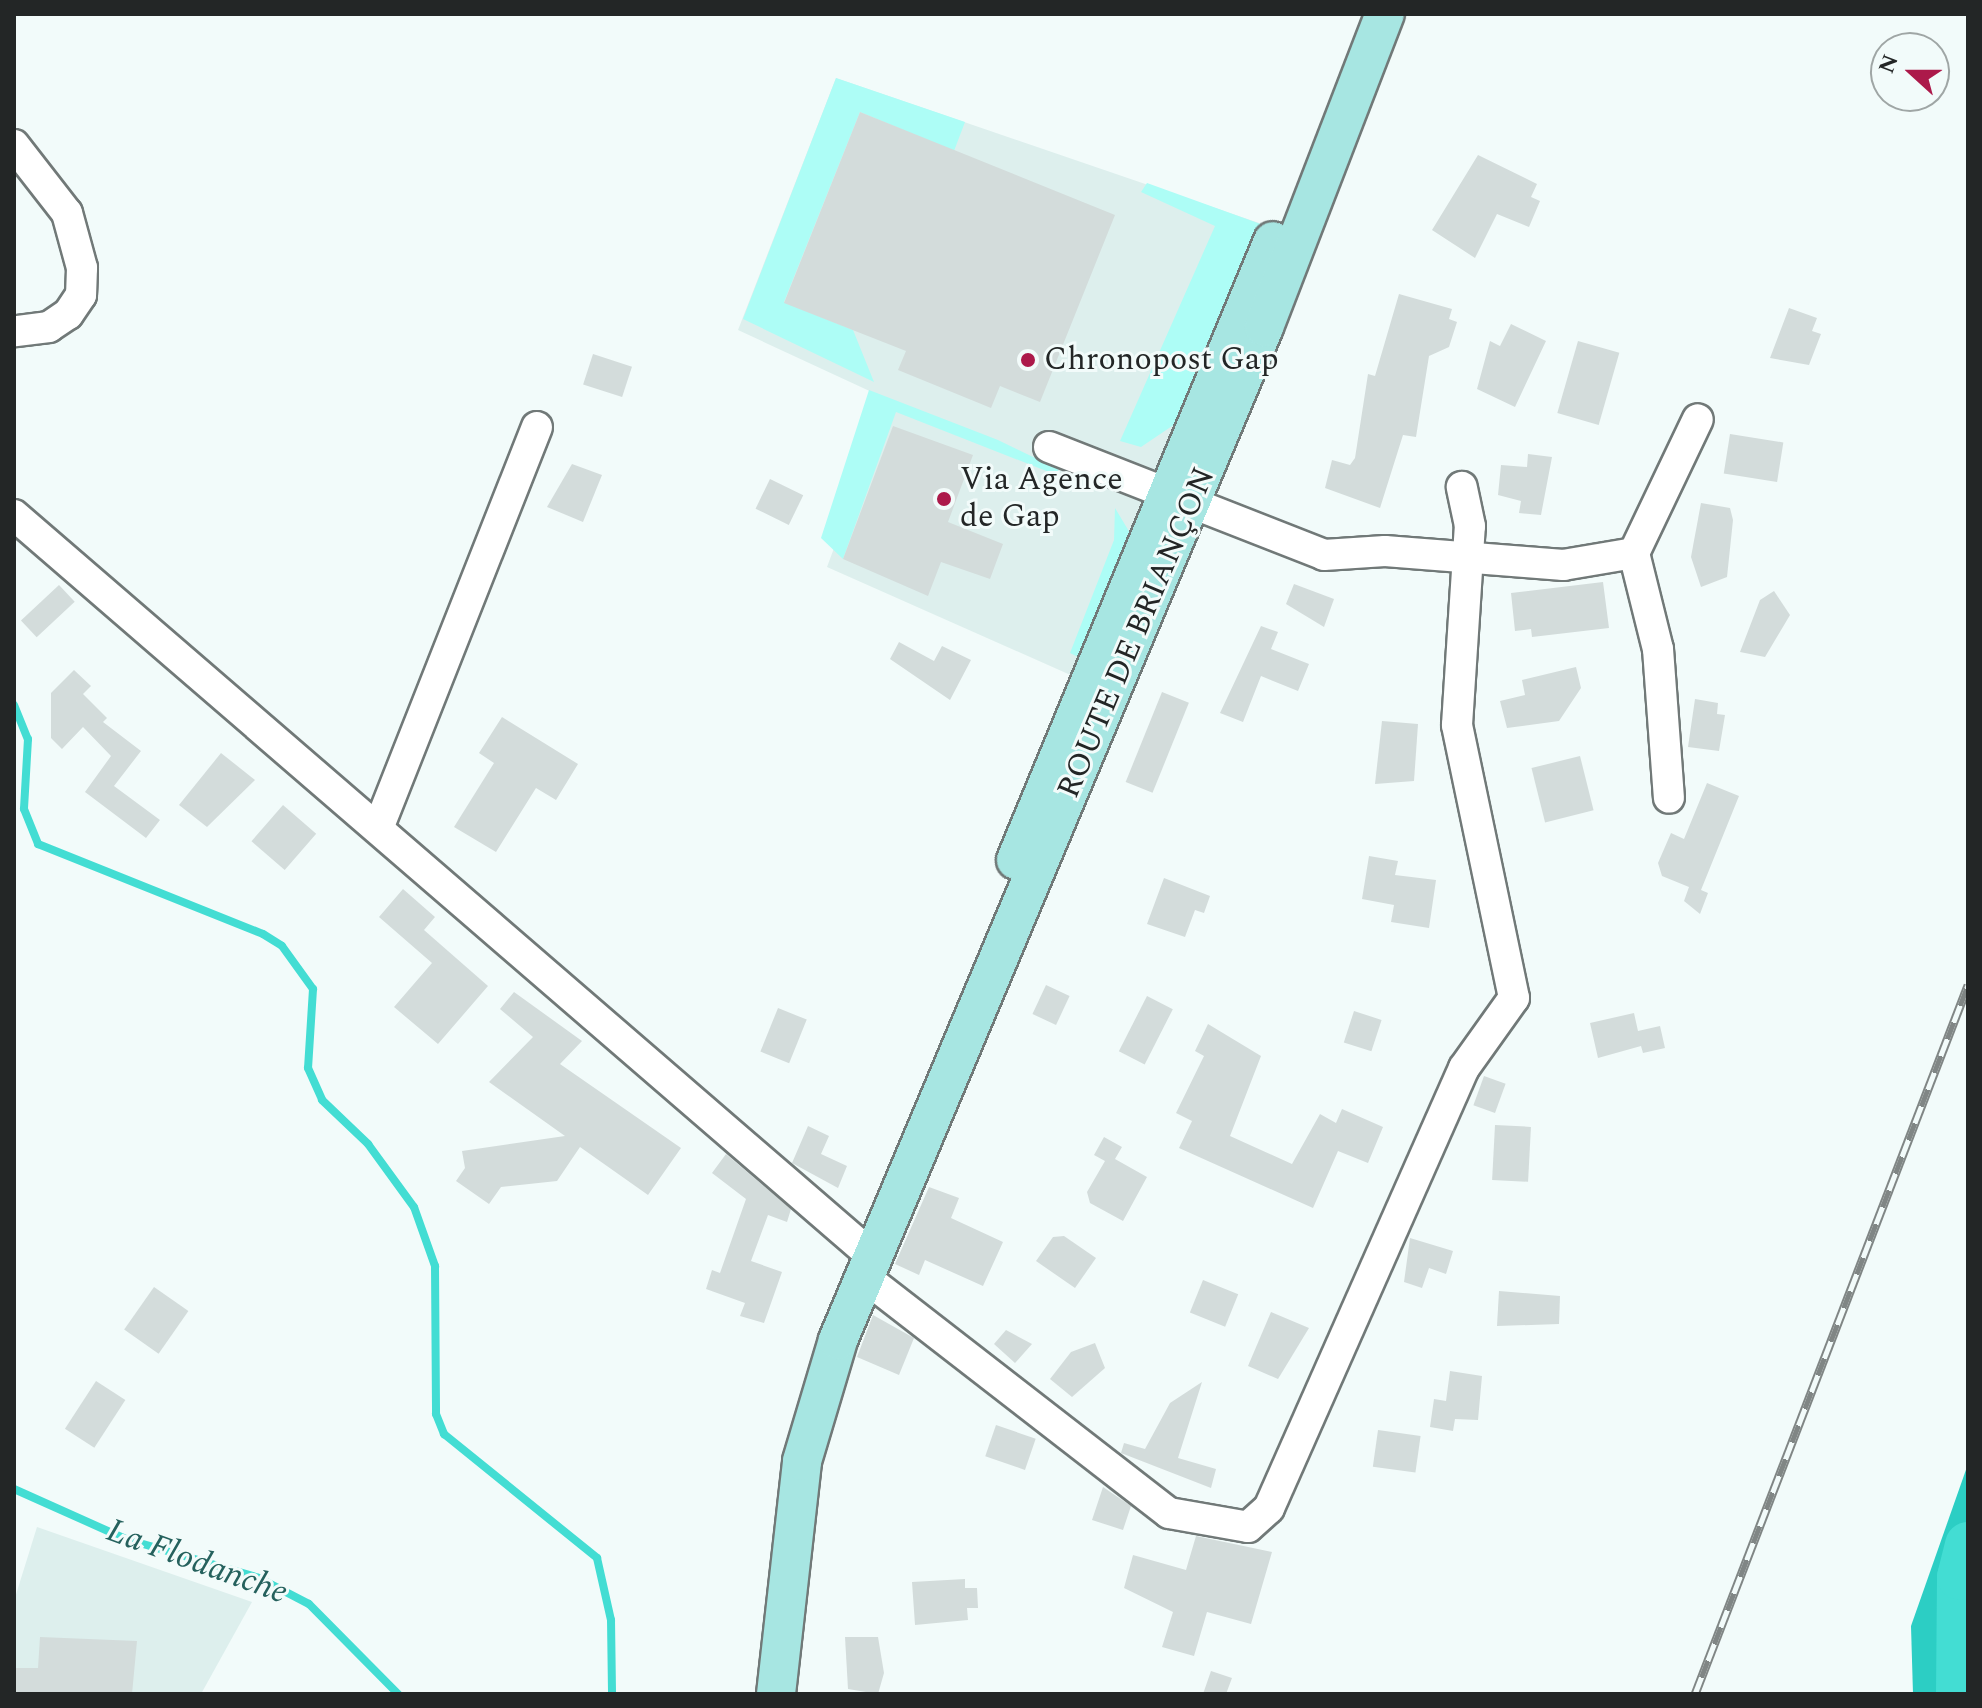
<!DOCTYPE html>
<html>
<head>
<meta charset="utf-8">
<style>
  body { margin:0 }
  #map { position:relative; width:1982px; height:1708px; overflow:hidden; background:#f2fbfa; font-family:Spectral,serif }
  div>[style] { position:absolute }
  [style*='--x'] { left:calc(var(--x)*1px); top:calc(var(--y)*1px); width:calc(var(--w)*1px); rotate:calc(var(--a)*1deg) }
  .built>* { inset:0; background:#ddefed }
  .green>* { inset:0; background:#adfdf6 }
  .forest>* { inset:0; background:#2ccec4 }
  .stream>* { height:8px; margin:-4px; padding:0 4px; transform-origin:4px; border-radius:4px; background:#43ddd3 }
  .river>* { height:46px; margin:-23px; padding:0 23px; transform-origin:23px; border-radius:23px; background:#43ddd3 }
  .building>* { inset:0; background:#d3dcdb; transform-origin:0 0 }
  .roads { filter:drop-shadow(2px 0 #717978) drop-shadow(-2px 0 #717978) drop-shadow(0 2px #717978) drop-shadow(0 -2px #717978) }
  .minor>* { height:30px; margin:-15px; padding:0 15px; transform-origin:15px; border-radius:15px; background:#fff }
  .major>* { height:38px; margin:-19px; padding:0 19px; transform-origin:19px; border-radius:19px; background:#a7e6e2 }
  .rail>* { height:9px; margin-top:-4.5px; transform-origin:0; background:repeating-linear-gradient(90deg,#f2fbfa 0 18px,#808685 0 36px); box-sizing:border-box; border-block:2px solid #808685 }
  .dots>* { width:22px; height:22px; translate:-50% -50%; box-sizing:border-box; border:4px solid #f2fbfa; border-radius:50% }
  span { translate:-50% -50%; white-space:nowrap; text-align:center; line-height:1.15; -webkit-text-stroke:6px #f2fbfa; paint-order:stroke }
  .poi-label { font-size:32px; color:#232626 }
  .left { translate:0 -50%; text-align:left }
  .street-label { font-size:32px; color:#232626 }
  .water-label { font-size:34px; color:#25615d; font-style:italic }
  .frame { position:absolute; inset:0; border:16px solid #232626; pointer-events:none }
  .north { position:absolute; left:1870px; top:32px; width:80px; height:80px; box-sizing:border-box; background:#f2fbfa; border:2px solid #9fa6a5; border-radius:50%; rotate:291deg; font-size:22px; font-weight:700; line-height:32px; text-align:center; color:#232626 }
  .north::after { content:''; display:block; margin:auto; width:28px; height:36px; background:#ac194a; clip-path:polygon(50% 0,100% 100%,50% 72%,0 100%) }
</style>
</head>
<body>
<div id="map">
  <div class="built">
    <i style="clip-path:polygon(836px 78px,1262px 224px,1075px 677px,827px 567px,889px 400px,738px 330px)"></i>
    <i style="clip-path:polygon(37px 1527px,252px 1602px,201px 1694px,14px 1694px,14px 1601px)"></i>
  </div>
  <div class="green">
    <i style="clip-path:polygon(836px 78px,965px 122px,954px 151px,860px 112px,784px 302px,853px 330px,874px 382px,743px 319px)"></i>
    <i style="clip-path:polygon(1147px 183px,1266px 226px,1181px 420px,1141px 447px,1120px 441px,1215px 226px,1141px 192px)"></i>
    <i style="clip-path:polygon(869px 390px,998px 440px,1058px 469px,1059px 476px,896px 412px,843px 559px,821px 538px)"></i>
    <i style="clip-path:polygon(1115px 508px,1133px 538px,1082px 659px,1070px 653px,1114px 540px)"></i>
  </div>
  <div class="forest">
    <i style="clip-path:polygon(1968px 1464px,1968px 1694px,1913px 1694px,1911px 1626px)"></i>
  </div>
  <div class="stream">
    <i style="--x:14;--y:705;--w:37;--a:68"></i>
    <i style="--x:28;--y:739;--w:70;--a:93.3"></i>
    <i style="--x:24;--y:809;--w:38;--a:68"></i>
    <i style="--x:38;--y:844;--w:242;--a:21.8"></i>
    <i style="--x:263;--y:934;--w:22;--a:32"></i>
    <i style="--x:282;--y:946;--w:53;--a:54.2"></i>
    <i style="--x:313;--y:989;--w:79;--a:93.6"></i>
    <i style="--x:308;--y:1068;--w:35;--a:66"></i>
    <i style="--x:322;--y:1100;--w:64;--a:43.7"></i>
    <i style="--x:368;--y:1144;--w:78;--a:53.9"></i>
    <i style="--x:414;--y:1207;--w:63;--a:70.4"></i>
    <i style="--x:435;--y:1266;--w:148;--a:89.6"></i>
    <i style="--x:436;--y:1414;--w:22;--a:68"></i>
    <i style="--x:444;--y:1434;--w:197;--a:39"></i>
    <i style="--x:597;--y:1558;--w:64;--a:77.3"></i>
    <i style="--x:611;--y:1620;--w:74;--a:89.2"></i>
    <i style="--x:14;--y:1489;--w:123;--a:24.1"></i>
    <i style="--x:126;--y:1539;--w:139;--a:16.3"></i>
    <i style="--x:259;--y:1578;--w:56;--a:27.5"></i>
    <i style="--x:309;--y:1604;--w:127;--a:45.3"></i>
  </div>
  <div class="river">
    <i style="--x:1959;--y:1694;--w:117;--a:-89.5"></i>
    <i style="--x:1960;--y:1577;--w:33;--a:-76"></i>
  </div>
  <div class="building">
    <i style="clip-path:polygon(860px 112px,1115px 215px,1040px 402px,1000px 386px,991px 408px,898px 370px,906px 351px,784px 303px)"></i>
    <i style="clip-path:polygon(1478px 155px,1537px 184px,1531px 197px,1540px 201px,1529px 227px,1497px 214px,1475px 258px,1432px 230px)"></i>
    <i style="clip-path:polygon(1399px 294px,1452px 309px,1449px 319px,1457px 322px,1449px 347px,1429px 356px,1416px 437px,1403px 435px,1380px 508px,1325px 488px,1332px 460px,1350px 465px,1355px 458px,1368px 374px,1375px 376px)"></i>
    <i style="clip-path:polygon(1789px 308px,1817px 318px,1812px 331px,1821px 334px,1809px 365px,1770px 358px)"></i>
    <i style="clip-path:polygon(1511px 324px,1546px 341px,1515px 407px,1477px 389px,1490px 341px,1500px 346px)"></i>
    <i style="left:1578px;top:341px;width:43px;height:75px;rotate:16deg"></i>
    <i style="left:593px;top:354px;width:41px;height:32px;rotate:18deg"></i>
    <i style="clip-path:polygon(893px 426px,973px 455px,948px 522px,1003px 544px,990px 579px,941px 562px,928px 596px,843px 559px)"></i>
    <i style="left:1730px;top:434px;width:54px;height:40px;rotate:9deg"></i>
    <i style="clip-path:polygon(1528px 454px,1552px 457px,1541px 515px,1519px 513px,1521px 501px,1498px 495px,1501px 465px,1527px 467px)"></i>
    <i style="clip-path:polygon(572px 464px,602px 475px,583px 522px,547px 507px)"></i>
    <i style="left:770px;top:479px;width:37px;height:33px;rotate:26deg"></i>
    <i style="clip-path:polygon(1701px 503px,1730px 508px,1733px 520px,1727px 577px,1701px 587px,1691px 557px)"></i>
    <i style="clip-path:polygon(1603px 582px,1609px 628px,1532px 637px,1531px 629px,1515px 631px,1511px 593px)"></i>
    <i style="clip-path:polygon(1294px 584px,1334px 599px,1324px 627px,1286px 604px)"></i>
    <i style="left:59px;top:585px;width:23px;height:52px;rotate:47deg"></i>
    <i style="clip-path:polygon(1774px 591px,1790px 615px,1765px 657px,1740px 652px,1760px 600px)"></i>
    <i style="clip-path:polygon(1261px 626px,1278px 632px,1271px 649px,1309px 664px,1298px 691px,1261px 676px,1243px 722px,1220px 713px)"></i>
    <i style="clip-path:polygon(899px 642px,934px 661px,942px 646px,971px 660px,950px 700px,890px 659px)"></i>
    <i style="clip-path:polygon(1576px 667px,1581px 688px,1559px 721px,1507px 728px,1500px 701px,1525px 695px,1522px 680px)"></i>
    <i style="clip-path:polygon(74px 670px,91px 686px,83px 694px,107px 718px,103px 722px,141px 751px,114px 786px,160px 820px,146px 838px,85px 792px,111px 756px,83px 727px,62px 749px,51px 738px,51px 693px)"></i>
    <i style="left:1162px;top:692px;width:29px;height:97px;rotate:22deg"></i>
    <i style="clip-path:polygon(1695px 699px,1718px 703px,1717px 714px,1725px 715px,1719px 751px,1688px 747px)"></i>
    <i style="clip-path:polygon(502px 717px,578px 764px,556px 800px,536px 788px,496px 852px,454px 827px,494px 763px,479px 753px)"></i>
    <i style="clip-path:polygon(1382px 721px,1418px 724px,1414px 781px,1375px 784px)"></i>
    <i style="clip-path:polygon(221px 753px,255px 780px,207px 827px,179px 805px)"></i>
    <i style="left:1580px;top:756px;width:56px;height:50px;rotate:76deg"></i>
    <i style="clip-path:polygon(1707px 783px,1739px 796px,1701px 890px,1708px 893px,1700px 914px,1684px 901px,1689px 887px,1662px 876px,1658px 863px,1671px 833px,1684px 839px)"></i>
    <i style="left:283px;top:805px;width:44px;height:48px;rotate:41deg"></i>
    <i style="clip-path:polygon(1369px 856px,1398px 861px,1395px 875px,1436px 880px,1429px 928px,1391px 922px,1394px 905px,1362px 899px)"></i>
    <i style="clip-path:polygon(1164px 878px,1210px 896px,1204px 913px,1195px 910px,1185px 937px,1147px 924px)"></i>
    <i style="clip-path:polygon(403px 889px,435px 917px,424px 930px,488px 986px,438px 1044px,394px 1007px,432px 963px,379px 917px)"></i>
    <i style="left:1046px;top:985px;width:26px;height:32px;rotate:25deg"></i>
    <i style="clip-path:polygon(514px 992px,582px 1041px,560px 1064px,681px 1148px,648px 1195px,580px 1147px,557px 1181px,501px 1187px,489px 1204px,456px 1181px,465px 1168px,462px 1151px,565px 1136px,489px 1082px,533px 1037px,500px 1009px)"></i>
    <i style="left:1147px;top:996px;width:29px;height:62px;rotate:27deg"></i>
    <i style="left:778px;top:1008px;width:31px;height:47px;rotate:22deg"></i>
    <i style="left:1354px;top:1011px;width:29px;height:33px;rotate:18deg"></i>
    <i style="clip-path:polygon(1634px 1013px,1638px 1031px,1660px 1026px,1665px 1048px,1643px 1053px,1641px 1046px,1598px 1058px,1590px 1023px)"></i>
    <i style="clip-path:polygon(1208px 1024px,1261px 1056px,1230px 1136px,1292px 1164px,1320px 1114px,1336px 1123px,1342px 1109px,1383px 1127px,1368px 1163px,1338px 1151px,1313px 1208px,1179px 1148px,1192px 1121px,1176px 1113px,1204px 1056px,1195px 1051px)"></i>
    <i style="left:1484px;top:1076px;width:23px;height:31px;rotate:20deg"></i>
    <i style="left:1495px;top:1125px;width:36px;height:55px;rotate:3deg"></i>
    <i style="clip-path:polygon(808px 1126px,829px 1136px,821px 1154px,847px 1166px,838px 1188px,792px 1163px)"></i>
    <i style="clip-path:polygon(1104px 1137px,1122px 1147px,1115px 1159px,1147px 1177px,1123px 1221px,1090px 1203px,1087px 1192px,1105px 1161px,1094px 1155px)"></i>
    <i style="clip-path:polygon(726px 1154px,791px 1209px,787px 1222px,768px 1215px,751px 1261px,782px 1272px,764px 1323px,740px 1316px,745px 1303px,706px 1289px,712px 1270px,720px 1273px,746px 1199px,712px 1173px)"></i>
    <i style="clip-path:polygon(929px 1187px,959px 1198px,951px 1218px,1003px 1242px,983px 1286px,925px 1260px,919px 1275px,895px 1264px)"></i>
    <i style="clip-path:polygon(1064px 1236px,1096px 1258px,1075px 1288px,1036px 1261px,1053px 1237px)"></i>
    <i style="clip-path:polygon(1410px 1238px,1453px 1251px,1446px 1274px,1429px 1268px,1422px 1288px,1404px 1282px)"></i>
    <i style="left:1203px;top:1280px;width:38px;height:35px;rotate:22deg"></i>
    <i style="left:154px;top:1287px;width:42px;height:52px;rotate:35deg"></i>
    <i style="clip-path:polygon(1499px 1291px,1560px 1296px,1559px 1324px,1497px 1326px)"></i>
    <i style="clip-path:polygon(1271px 1312px,1309px 1328px,1278px 1379px,1248px 1366px)"></i>
    <i style="clip-path:polygon(873px 1315px,914px 1338px,899px 1375px,857px 1357px)"></i>
    <i style="clip-path:polygon(1006px 1330px,1032px 1344px,1015px 1363px,994px 1344px)"></i>
    <i style="clip-path:polygon(1095px 1343px,1105px 1368px,1072px 1397px,1050px 1379px,1071px 1352px)"></i>
    <i style="clip-path:polygon(1450px 1371px,1482px 1376px,1478px 1420px,1455px 1419px,1453px 1431px,1430px 1427px,1434px 1399px,1446px 1401px)"></i>
    <i style="left:96px;top:1381px;width:35px;height:57px;rotate:33deg"></i>
    <i style="clip-path:polygon(1202px 1382px,1178px 1458px,1216px 1469px,1211px 1488px,1121px 1453px,1124px 1443px,1145px 1449px,1170px 1403px)"></i>
    <i style="left:996px;top:1425px;width:42px;height:33px;rotate:19deg"></i>
    <i style="left:1378px;top:1430px;width:43px;height:37px;rotate:8deg"></i>
    <i style="clip-path:polygon(1103px 1487px,1131px 1506px,1123px 1530px,1092px 1520px)"></i>
    <i style="clip-path:polygon(1196px 1536px,1272px 1552px,1251px 1624px,1207px 1612px,1194px 1656px,1162px 1647px,1173px 1612px,1124px 1588px,1133px 1555px,1186px 1570px)"></i>
    <i style="clip-path:polygon(965px 1579px,965px 1588px,977px 1588px,978px 1608px,967px 1608px,968px 1620px,915px 1625px,912px 1582px)"></i>
    <i style="clip-path:polygon(40px 1637px,137px 1641px,132px 1694px,14px 1694px,14px 1668px,38px 1668px)"></i>
    <i style="clip-path:polygon(845px 1637px,878px 1637px,884px 1673px,878px 1694px,848px 1689px)"></i>
    <i style="clip-path:polygon(1211px 1671px,1232px 1678px,1226px 1694px,1203px 1694px)"></i>
  </div>
  <div class="roads">
    <div class="minor">
      <i style="--x:14;--y:145;--w:86;--a:52.1"></i>
      <i style="--x:67;--y:213;--w:57;--a:74.7"></i>
      <i style="--x:82;--y:268;--w:27;--a:92"></i>
      <i style="--x:81;--y:295;--w:23;--a:124"></i>
      <i style="--x:68;--y:314;--w:23;--a:146"></i>
      <i style="--x:49;--y:327;--w:35;--a:173"></i>
      <i style="--x:1049;--y:447;--w:295;--a:21.4"></i>
      <i style="--x:1324;--y:555;--w:61;--a:-3.8"></i>
      <i style="--x:1385;--y:551;--w:179;--a:4.5"></i>
      <i style="--x:1563;--y:565;--w:72;--a:-9.6"></i>
      <i style="--x:1634;--y:553;--w:99;--a:76"></i>
      <i style="--x:1658;--y:649;--w:149;--a:85.8"></i>
      <i style="--x:14;--y:515;--w:1132;--a:40.81"></i>
      <i style="--x:1634;--y:553;--w:148;--a:-64.5"></i>
      <i style="--x:379;--y:826;--w:429;--a:-68.4"></i>
      <i style="--x:862;--y:1275;--w:388;--a:37.8"></i>
      <i style="--x:1169;--y:1513;--w:80;--a:10"></i>
      <i style="--x:1248;--y:1527;--w:28;--a:-42"></i>
      <i style="--x:1269;--y:1508;--w:481;--a:-66.1"></i>
      <i style="--x:1464;--y:1068;--w:86;--a:-54.5"></i>
      <i style="--x:1514;--y:998;--w:279;--a:-101.8"></i>
      <i style="--x:1457;--y:725;--w:199;--a:-86.3"></i>
      <i style="--x:1470;--y:526;--w:40;--a:-102"></i>
    </div>
    <div class="major">
      <i style="--x:1016;--y:860;--w:670;--a:-67.45"></i>
      <i style="--x:776;--y:1694;--w:234;--a:-83.6"></i>
      <i style="--x:802;--y:1461;--w:126;--a:-73.4"></i>
      <i style="--x:838;--y:1340;--w:1099;--a:-67.19"></i>
      <i style="--x:1264;--y:327;--w:336;--a:-68.9"></i>
    </div>
  </div>
  <div class="rail">
    <i style="--x:1695;--y:1694;--w:760;--a:-68.94"></i>
  </div>
  <div class="dots">
    <i style="left:1028px;top:360px;background:#ac194a"></i>
    <i style="left:944px;top:499px;background:#ac194a"></i>
  </div>
  <div class="poi-label">
    <span class="left" style="left:1044px;top:360px">Chronopost Gap</span>
    <span class="left" style="left:960px;top:499px">Via Agence<br>de Gap</span>
  </div>
  <div class="street-label">
    <span style="left:1137px;top:633px;rotate:-67deg">ROUTE DE BRIANÇON</span>
  </div>
  <div class="water-label">
    <span style="left:197px;top:1562px;rotate:20deg">La Flodanche</span>
  </div>
  <div class="frame"></div>
  <div class="north">N</div>
</div>
</body>
</html>
